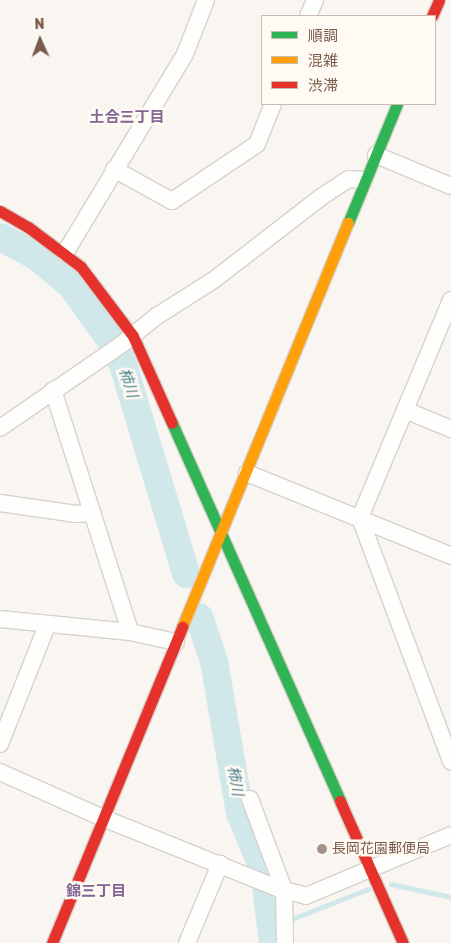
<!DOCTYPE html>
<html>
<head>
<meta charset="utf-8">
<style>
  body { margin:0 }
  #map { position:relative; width:451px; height:943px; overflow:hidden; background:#f9f5f0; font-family:Rubik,"Noto Sans JP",sans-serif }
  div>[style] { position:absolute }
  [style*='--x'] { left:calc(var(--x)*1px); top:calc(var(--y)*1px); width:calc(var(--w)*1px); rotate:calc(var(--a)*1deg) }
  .stream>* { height:4.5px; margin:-2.25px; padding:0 2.25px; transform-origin:2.25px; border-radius:2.25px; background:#d0e8ea }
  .river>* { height:28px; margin:-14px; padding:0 14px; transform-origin:14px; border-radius:14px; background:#d0e8ea }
  .roads { filter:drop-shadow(1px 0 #d7d1cb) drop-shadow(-1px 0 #d7d1cb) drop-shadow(0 1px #d7d1cb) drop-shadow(0 -1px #d7d1cb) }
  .street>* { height:16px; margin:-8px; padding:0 8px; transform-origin:8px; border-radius:8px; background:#fefefd }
  .fast>* { height:11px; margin:-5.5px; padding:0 5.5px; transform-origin:5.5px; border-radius:5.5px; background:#30b455 }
  .slow>* { height:11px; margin:-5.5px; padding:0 5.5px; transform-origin:5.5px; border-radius:5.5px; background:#ff9f0a }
  .jam>* { height:11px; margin:-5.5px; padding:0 5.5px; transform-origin:5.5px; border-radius:5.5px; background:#e5322d }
  .dots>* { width:14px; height:14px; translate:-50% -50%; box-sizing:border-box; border:2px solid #fffaf3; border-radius:50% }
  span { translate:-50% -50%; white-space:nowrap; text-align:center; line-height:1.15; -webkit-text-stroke:5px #fffaf3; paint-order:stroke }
  .poi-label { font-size:14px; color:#7a5c4d }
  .left { translate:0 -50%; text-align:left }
  .neighbourhood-label { font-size:15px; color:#846695; font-weight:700 }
  .water-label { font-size:15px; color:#437c86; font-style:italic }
  .legend { position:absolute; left:261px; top:15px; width:175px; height:90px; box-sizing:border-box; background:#fffaf3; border:1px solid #cabbb1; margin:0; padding:6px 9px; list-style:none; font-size:15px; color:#7a5c4d }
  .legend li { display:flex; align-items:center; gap:10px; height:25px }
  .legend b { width:25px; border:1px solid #cabbb1 }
  .north { position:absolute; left:15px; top:15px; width:50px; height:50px; -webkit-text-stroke:4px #fffaf3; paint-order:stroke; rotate:358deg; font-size:14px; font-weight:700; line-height:20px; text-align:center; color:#7a5c4d }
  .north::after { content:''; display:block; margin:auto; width:18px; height:22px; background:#7a5c4d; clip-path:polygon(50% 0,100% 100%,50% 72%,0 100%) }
</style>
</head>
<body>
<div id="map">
  <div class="stream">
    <i style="--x:391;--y:884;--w:61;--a:12.2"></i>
    <i style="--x:292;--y:919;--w:82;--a:-21.5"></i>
    <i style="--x:272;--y:922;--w:5;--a:-11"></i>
  </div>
  <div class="river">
    <i style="--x:0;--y:237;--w:41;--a:27.8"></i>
    <i style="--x:36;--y:256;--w:45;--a:39.6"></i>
    <i style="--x:71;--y:285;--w:70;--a:54.3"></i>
    <i style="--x:112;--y:342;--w:29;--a:65"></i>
    <i style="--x:124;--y:368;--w:215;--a:73.2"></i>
    <i style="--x:199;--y:617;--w:46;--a:71.2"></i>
    <i style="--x:214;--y:661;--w:154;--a:80.3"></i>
    <i style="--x:240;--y:813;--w:62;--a:67.2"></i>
    <i style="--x:264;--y:870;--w:74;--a:83"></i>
  </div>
  <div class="roads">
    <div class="street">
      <i style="--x:308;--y:16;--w:17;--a:-66"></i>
      <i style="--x:376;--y:155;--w:81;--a:22.5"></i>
      <i style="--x:114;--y:169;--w:66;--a:28.9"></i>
      <i style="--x:172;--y:201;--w:102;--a:-33.8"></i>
      <i style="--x:257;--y:144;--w:43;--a:-68.2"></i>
      <i style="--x:65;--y:253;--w:232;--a:-58.9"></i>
      <i style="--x:185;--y:54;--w:58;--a:-68.7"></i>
      <i style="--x:451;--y:300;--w:236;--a:112.7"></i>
      <i style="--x:360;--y:518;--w:260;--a:69.5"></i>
      <i style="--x:53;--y:390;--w:254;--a:72.3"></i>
      <i style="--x:405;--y:410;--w:50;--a:22.4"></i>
      <i style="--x:0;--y:428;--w:148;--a:-34.5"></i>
      <i style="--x:122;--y:344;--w:45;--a:-38.7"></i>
      <i style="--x:157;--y:316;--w:69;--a:-32.5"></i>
      <i style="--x:215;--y:279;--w:134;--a:-37.7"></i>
      <i style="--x:321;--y:197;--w:33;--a:-33"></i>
      <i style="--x:349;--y:179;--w:15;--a:4"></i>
      <i style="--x:247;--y:473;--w:220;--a:22.1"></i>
      <i style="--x:0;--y:503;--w:77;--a:8.2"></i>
      <i style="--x:76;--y:514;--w:15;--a:-4"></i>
      <i style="--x:0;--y:619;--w:131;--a:5.7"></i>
      <i style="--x:130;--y:632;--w:47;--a:12.3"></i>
      <i style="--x:0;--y:744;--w:128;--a:-68.4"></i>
      <i style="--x:0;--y:772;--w:113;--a:24.1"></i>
      <i style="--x:103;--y:818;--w:188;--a:21.9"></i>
      <i style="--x:277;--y:888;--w:30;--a:15"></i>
      <i style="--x:306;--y:896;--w:157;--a:-22.8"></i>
      <i style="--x:250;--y:799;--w:97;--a:69.5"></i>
      <i style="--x:284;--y:890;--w:53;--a:88.9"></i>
      <i style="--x:187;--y:943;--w:86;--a:-67.3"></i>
    </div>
    <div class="fast">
      <i style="--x:348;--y:223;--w:129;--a:-67.6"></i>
      <i style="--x:172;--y:423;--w:414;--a:66"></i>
    </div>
    <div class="slow">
      <i style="--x:182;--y:627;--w:437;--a:-67.7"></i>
    </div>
    <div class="jam">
      <i style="--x:432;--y:16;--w:17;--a:-66"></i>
      <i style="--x:0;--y:211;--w:32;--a:30"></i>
      <i style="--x:28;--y:227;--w:66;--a:37"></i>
      <i style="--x:81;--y:267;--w:86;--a:53"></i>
      <i style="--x:133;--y:336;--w:95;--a:65.9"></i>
      <i style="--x:340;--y:801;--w:155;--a:66.1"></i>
      <i style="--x:52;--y:943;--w:342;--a:-67.6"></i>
    </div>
  </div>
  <div class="dots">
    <i style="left:322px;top:849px;background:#a69286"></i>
  </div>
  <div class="poi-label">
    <span class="left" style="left:332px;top:849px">長岡花園郵便局</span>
  </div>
  <div class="neighbourhood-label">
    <span style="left:127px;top:118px">土合三丁目</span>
    <span style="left:96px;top:892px">錦三丁目</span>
  </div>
  <div class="water-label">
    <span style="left:128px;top:383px;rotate:72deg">柿川</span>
    <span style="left:235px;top:781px;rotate:80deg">柿川</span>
  </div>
  <ul class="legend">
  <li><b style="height:6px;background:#30b455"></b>順調</li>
  <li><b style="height:6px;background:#ff9f0a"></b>混雑</li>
  <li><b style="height:6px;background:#e5322d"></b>渋滞</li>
  </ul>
  <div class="north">N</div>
</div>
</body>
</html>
